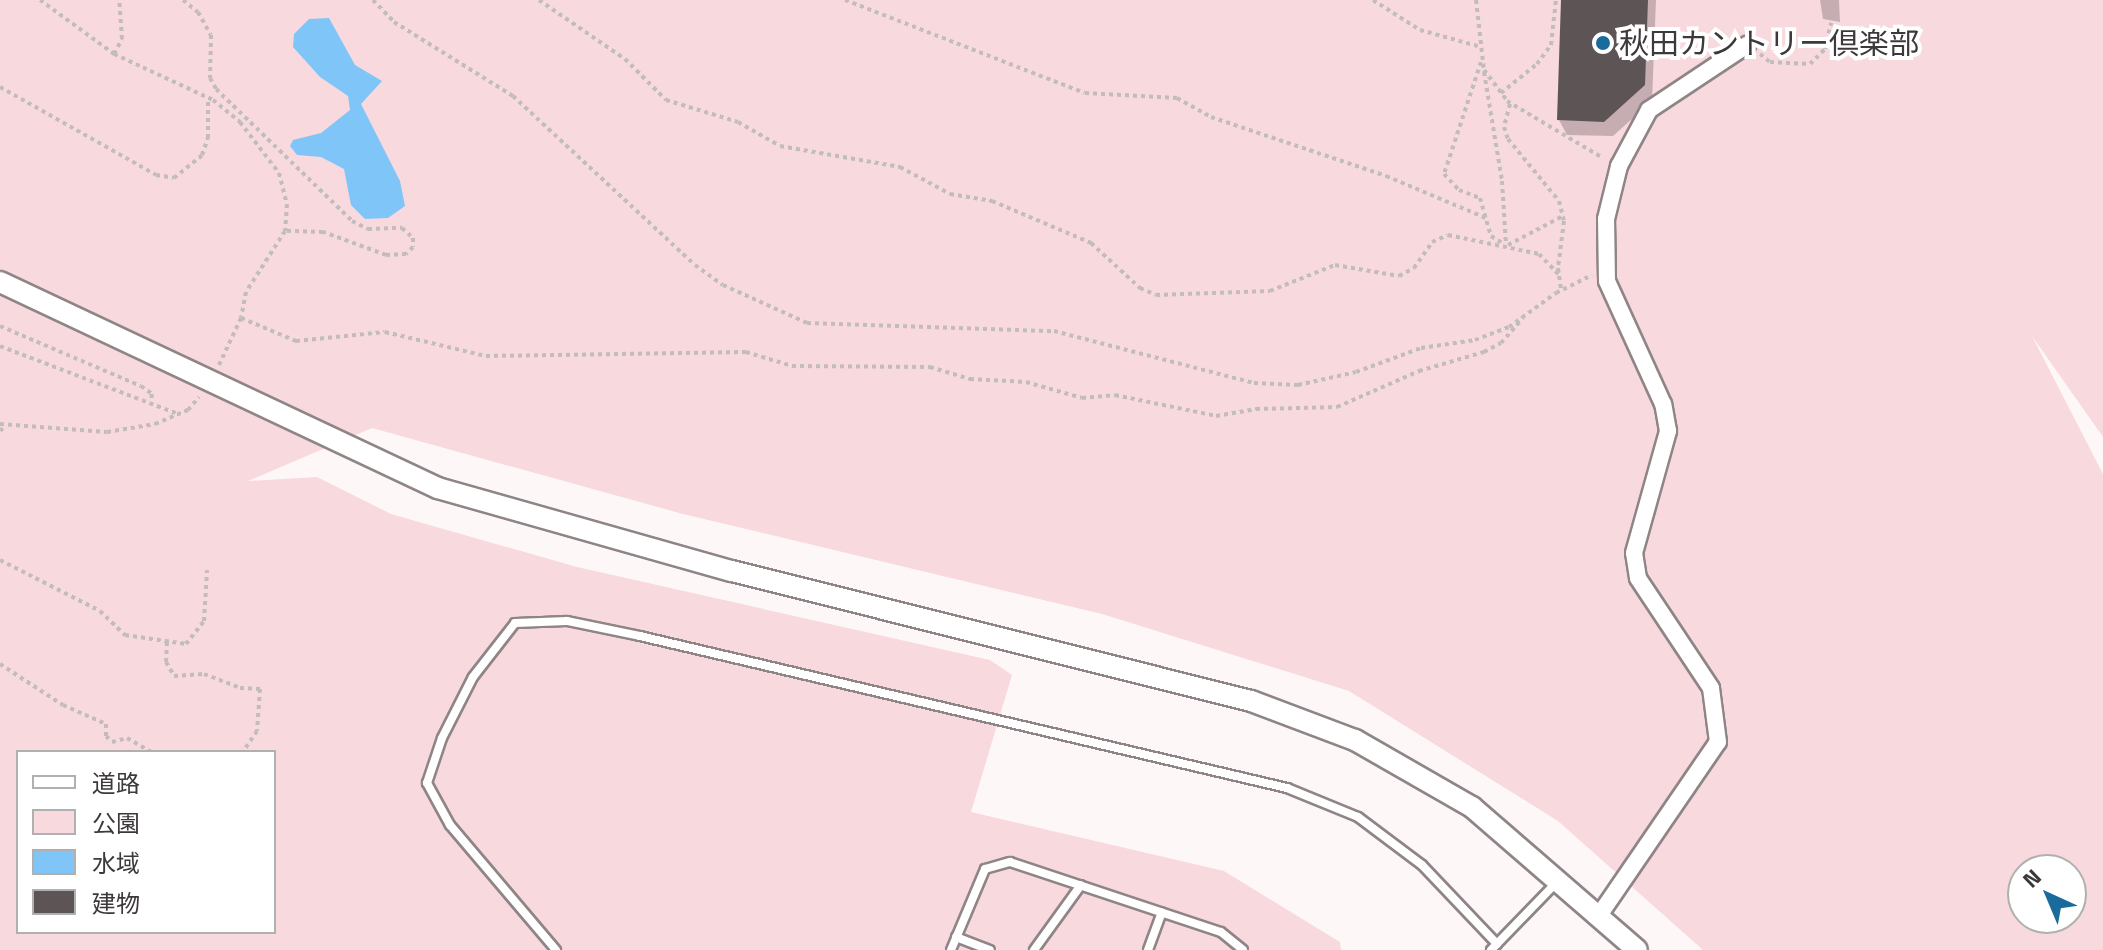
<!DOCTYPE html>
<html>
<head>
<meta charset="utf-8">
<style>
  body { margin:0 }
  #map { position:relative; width:2103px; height:950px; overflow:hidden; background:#fef7f8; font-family:"Titillium Web","Noto Sans JP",sans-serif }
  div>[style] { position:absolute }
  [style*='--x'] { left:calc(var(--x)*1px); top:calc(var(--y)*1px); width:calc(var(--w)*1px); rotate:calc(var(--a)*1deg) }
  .green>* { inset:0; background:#f8d9de }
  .water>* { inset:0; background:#80c5f8 }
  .shadow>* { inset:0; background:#0003 }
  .building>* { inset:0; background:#5d5455 }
  .path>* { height:4px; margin-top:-2px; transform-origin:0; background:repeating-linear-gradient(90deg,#c2bcbd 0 4px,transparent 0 8px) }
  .roads { filter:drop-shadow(2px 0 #8f8586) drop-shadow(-2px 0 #8f8586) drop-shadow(0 2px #8f8586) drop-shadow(0 -2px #8f8586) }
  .service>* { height:8px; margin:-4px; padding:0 4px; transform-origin:4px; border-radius:4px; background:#fff }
  .minor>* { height:16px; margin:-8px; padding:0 8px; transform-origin:8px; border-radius:8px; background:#fff }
  .tertiary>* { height:20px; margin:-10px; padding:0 10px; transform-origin:10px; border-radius:10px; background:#fff }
  .dots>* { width:22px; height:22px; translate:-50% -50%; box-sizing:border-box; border:4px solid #fff; border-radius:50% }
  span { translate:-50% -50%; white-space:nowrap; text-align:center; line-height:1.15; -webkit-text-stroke:8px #fff; paint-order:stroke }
  .poi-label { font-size:30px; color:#3d393a }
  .left { translate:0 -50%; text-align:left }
  .legend { position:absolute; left:16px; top:750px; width:260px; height:184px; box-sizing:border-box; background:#fff; border:2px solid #b1b0b0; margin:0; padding:10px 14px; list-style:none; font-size:24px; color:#3d393a }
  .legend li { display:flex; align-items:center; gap:16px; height:40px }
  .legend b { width:40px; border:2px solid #b1b0b0 }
  .north { position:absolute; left:2007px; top:854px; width:80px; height:80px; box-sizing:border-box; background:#fff; border:2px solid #b1b0b0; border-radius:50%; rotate:316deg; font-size:22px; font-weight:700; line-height:32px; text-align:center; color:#3d393a }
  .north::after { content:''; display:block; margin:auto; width:28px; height:36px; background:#1a6b9d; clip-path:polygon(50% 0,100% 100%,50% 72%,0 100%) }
</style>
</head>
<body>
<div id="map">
  <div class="green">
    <i style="clip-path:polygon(evenodd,0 0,2103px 0,2103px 437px,2032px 336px,2103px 474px,2103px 950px,1703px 950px,1558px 821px,1349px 691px,1102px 614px,683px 514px,372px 428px,248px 481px,317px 477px,391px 514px,577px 567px,990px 660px,1012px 675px,971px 812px,1224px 871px,1340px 942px,1341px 950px,0 950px,0 0,18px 752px,274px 752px,274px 932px,18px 932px,18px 752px,0 0,2023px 870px,2071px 870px,2071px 918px,2023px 918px,2023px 870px)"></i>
  </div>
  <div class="water">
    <i style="clip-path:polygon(329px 18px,355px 65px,382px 81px,361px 104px,400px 181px,405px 206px,388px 218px,365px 219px,351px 205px,344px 169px,321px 157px,297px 155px,290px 146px,293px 140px,321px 133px,350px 110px,348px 96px,320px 77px,293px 47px,294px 34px,309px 19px)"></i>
  </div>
  <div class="shadow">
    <i style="clip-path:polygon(1563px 0,1656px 0,1652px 101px,1613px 136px,1567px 135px,1559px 120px)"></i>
    <i style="clip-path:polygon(1820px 0,1839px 0,1840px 22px,1823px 19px)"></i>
  </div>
  <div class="building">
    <i style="clip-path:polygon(1561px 0,1648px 0,1645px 85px,1604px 122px,1557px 120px)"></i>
  </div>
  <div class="path">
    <i style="--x:40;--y:0;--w:92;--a:36.1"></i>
    <i style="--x:114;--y:54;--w:17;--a:-62"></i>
    <i style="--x:122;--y:39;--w:39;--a:-94"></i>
    <i style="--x:183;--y:0;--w:19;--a:39"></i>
    <i style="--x:198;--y:12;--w:26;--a:61"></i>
    <i style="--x:211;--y:35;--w:43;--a:91.3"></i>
    <i style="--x:210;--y:78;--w:13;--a:61"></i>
    <i style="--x:216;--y:89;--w:190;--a:44.1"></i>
    <i style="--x:352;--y:221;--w:18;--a:27"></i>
    <i style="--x:368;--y:229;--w:34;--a:-2"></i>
    <i style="--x:402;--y:228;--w:15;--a:42"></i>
    <i style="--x:413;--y:238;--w:9;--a:90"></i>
    <i style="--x:413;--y:247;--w:10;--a:135"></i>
    <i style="--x:406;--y:254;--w:20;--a:177"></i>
    <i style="--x:386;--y:255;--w:67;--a:-159.9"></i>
    <i style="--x:323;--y:232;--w:38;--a:-178"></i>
    <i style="--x:373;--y:0;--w:30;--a:46"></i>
    <i style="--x:394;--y:22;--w:140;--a:31.9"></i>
    <i style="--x:513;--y:96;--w:248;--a:42.9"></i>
    <i style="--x:695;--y:265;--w:34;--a:36"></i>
    <i style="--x:723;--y:285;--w:92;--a:24.3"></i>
    <i style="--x:807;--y:323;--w:247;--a:1.9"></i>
    <i style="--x:1054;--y:331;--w:207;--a:14.6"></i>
    <i style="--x:1254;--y:383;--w:44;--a:2.6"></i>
    <i style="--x:1298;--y:385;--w:59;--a:-12.6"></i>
    <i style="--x:1356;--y:372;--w:69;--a:-20.3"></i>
    <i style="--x:1421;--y:348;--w:55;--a:-8.4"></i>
    <i style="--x:1475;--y:340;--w:36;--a:-21"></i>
    <i style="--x:1509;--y:327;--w:58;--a:-35.9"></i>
    <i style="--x:1556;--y:293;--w:40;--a:-26.6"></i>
    <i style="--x:539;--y:0;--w:104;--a:34.5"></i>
    <i style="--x:625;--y:59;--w:58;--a:45"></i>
    <i style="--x:666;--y:100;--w:75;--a:17"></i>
    <i style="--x:738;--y:122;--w:48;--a:29.7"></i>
    <i style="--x:780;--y:146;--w:122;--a:9.9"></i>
    <i style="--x:900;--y:167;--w:57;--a:28.4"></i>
    <i style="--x:950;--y:194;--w:43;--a:9.5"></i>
    <i style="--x:992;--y:201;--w:108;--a:23"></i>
    <i style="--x:1091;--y:243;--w:67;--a:42.6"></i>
    <i style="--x:1140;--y:288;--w:17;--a:24"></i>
    <i style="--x:1156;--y:295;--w:114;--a:-2"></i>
    <i style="--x:1270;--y:291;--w:70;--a:-21.8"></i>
    <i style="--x:1335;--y:265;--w:65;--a:9.8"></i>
    <i style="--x:1399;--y:276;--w:17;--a:-28"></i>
    <i style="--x:1414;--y:268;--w:32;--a:-55"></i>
    <i style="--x:1432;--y:242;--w:17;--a:-24"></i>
    <i style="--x:1448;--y:235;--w:93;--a:11.8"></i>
    <i style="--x:1539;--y:254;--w:29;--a:46"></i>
    <i style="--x:845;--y:0;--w:257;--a:21.2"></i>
    <i style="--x:1085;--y:93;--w:92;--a:3.1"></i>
    <i style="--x:1177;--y:98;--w:39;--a:29"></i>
    <i style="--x:1211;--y:117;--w:185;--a:18.6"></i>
    <i style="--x:1386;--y:176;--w:108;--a:22.8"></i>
    <i style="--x:1373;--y:0;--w:56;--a:32.6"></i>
    <i style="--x:1420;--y:30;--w:63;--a:15.6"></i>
    <i style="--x:1476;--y:0;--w:70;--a:83.5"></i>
    <i style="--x:1484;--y:70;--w:39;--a:53"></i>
    <i style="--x:1507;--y:101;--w:112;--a:30.7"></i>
    <i style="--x:114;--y:54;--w:109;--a:24.9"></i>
    <i style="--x:213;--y:100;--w:35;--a:39"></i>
    <i style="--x:240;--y:122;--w:64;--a:52.6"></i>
    <i style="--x:279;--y:173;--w:32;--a:76"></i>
    <i style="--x:287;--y:204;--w:27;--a:94"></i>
    <i style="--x:285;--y:231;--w:72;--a:122.6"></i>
    <i style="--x:246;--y:292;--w:26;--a:101"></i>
    <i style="--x:241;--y:318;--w:52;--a:115.1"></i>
    <i style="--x:1760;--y:54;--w:13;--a:39"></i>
    <i style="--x:1770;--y:62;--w:40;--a:2.9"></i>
    <i style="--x:1810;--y:64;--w:21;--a:-45"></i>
    <i style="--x:1825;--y:49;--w:27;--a:-77"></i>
    <i style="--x:1481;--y:62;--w:118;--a:108.3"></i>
    <i style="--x:1444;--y:174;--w:22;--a:47"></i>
    <i style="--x:1459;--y:190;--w:22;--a:21"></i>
    <i style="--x:1480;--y:198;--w:40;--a:74"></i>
    <i style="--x:1491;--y:236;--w:15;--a:32"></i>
    <i style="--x:1484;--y:72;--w:110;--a:80.6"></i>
    <i style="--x:1502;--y:181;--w:64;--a:86.4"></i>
    <i style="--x:0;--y:87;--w:179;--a:29.4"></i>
    <i style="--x:156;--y:175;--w:18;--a:9"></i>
    <i style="--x:174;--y:178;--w:36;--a:-39"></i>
    <i style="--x:202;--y:155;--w:18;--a:-71"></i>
    <i style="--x:208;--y:138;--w:40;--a:-90"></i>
    <i style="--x:1501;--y:93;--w:46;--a:-38.9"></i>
    <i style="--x:1537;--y:64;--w:24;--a:-54"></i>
    <i style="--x:1551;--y:45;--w:45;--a:-83.7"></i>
    <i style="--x:1510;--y:104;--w:24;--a:105"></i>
    <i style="--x:1504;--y:127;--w:13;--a:72"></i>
    <i style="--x:1508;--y:139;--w:80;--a:50.6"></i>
    <i style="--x:1559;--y:201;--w:21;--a:76"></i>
    <i style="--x:1564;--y:221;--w:47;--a:97.3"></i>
    <i style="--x:1558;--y:268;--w:22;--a:82"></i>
    <i style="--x:1508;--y:245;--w:62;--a:-27.8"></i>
    <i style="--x:241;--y:318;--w:60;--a:22.7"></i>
    <i style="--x:296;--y:341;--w:89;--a:-5.8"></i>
    <i style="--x:385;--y:332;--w:104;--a:13.4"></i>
    <i style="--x:486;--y:356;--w:260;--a:-0.9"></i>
    <i style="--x:746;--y:352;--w:48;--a:16.9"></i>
    <i style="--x:792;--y:366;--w:138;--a:0.4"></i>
    <i style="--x:930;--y:367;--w:42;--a:16.7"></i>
    <i style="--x:970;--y:379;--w:56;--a:3.1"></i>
    <i style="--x:1026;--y:382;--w:58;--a:15.9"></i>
    <i style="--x:1082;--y:398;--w:33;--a:-5"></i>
    <i style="--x:1115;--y:395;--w:103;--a:11.7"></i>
    <i style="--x:1216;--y:416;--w:41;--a:-9.9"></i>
    <i style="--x:1256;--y:409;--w:81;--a:-1.4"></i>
    <i style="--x:1337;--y:407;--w:90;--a:-23.7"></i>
    <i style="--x:1419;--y:371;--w:68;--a:-16.3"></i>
    <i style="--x:1484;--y:352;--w:19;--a:-28"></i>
    <i style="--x:1501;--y:343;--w:33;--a:-49"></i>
    <i style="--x:0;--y:326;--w:153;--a:23.1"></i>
    <i style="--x:141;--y:386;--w:14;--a:36"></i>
    <i style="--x:152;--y:394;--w:7;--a:98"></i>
    <i style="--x:0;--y:346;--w:191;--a:20.9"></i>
    <i style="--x:0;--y:424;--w:107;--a:4.3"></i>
    <i style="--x:107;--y:432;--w:49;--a:-9.5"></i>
    <i style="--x:155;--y:424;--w:36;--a:-23"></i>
    <i style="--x:188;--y:410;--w:17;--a:-50"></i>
    <i style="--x:0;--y:431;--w:8;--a:-45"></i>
    <i style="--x:0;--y:560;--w:112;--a:27"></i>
    <i style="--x:100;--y:611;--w:35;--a:44"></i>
    <i style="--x:125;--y:635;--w:62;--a:8.4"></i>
    <i style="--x:186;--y:644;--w:29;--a:-52"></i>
    <i style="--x:204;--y:621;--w:51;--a:-86.6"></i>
    <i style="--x:167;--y:642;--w:20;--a:93"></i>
    <i style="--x:166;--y:662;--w:16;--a:60"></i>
    <i style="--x:174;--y:676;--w:30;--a:-4"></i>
    <i style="--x:204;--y:674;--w:39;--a:21"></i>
    <i style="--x:240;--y:688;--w:20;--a:3"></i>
    <i style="--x:260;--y:689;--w:42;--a:94.1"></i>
    <i style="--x:257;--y:731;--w:25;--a:124"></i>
    <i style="--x:0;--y:664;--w:75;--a:33.1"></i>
    <i style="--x:63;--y:705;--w:47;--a:23.8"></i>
    <i style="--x:106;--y:724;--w:12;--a:90"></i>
    <i style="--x:106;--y:736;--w:8;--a:45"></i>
    <i style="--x:112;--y:742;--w:16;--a:-15"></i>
    <i style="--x:127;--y:738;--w:28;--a:30"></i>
  </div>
  <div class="roads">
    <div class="service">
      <i style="--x:956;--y:937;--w:36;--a:21"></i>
      <i style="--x:556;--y:950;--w:164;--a:-130.3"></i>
      <i style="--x:450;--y:825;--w:48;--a:-118.7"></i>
      <i style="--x:427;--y:783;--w:47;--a:-71.6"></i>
      <i style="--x:442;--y:738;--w:68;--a:-63.1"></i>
      <i style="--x:473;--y:677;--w:68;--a:-52.1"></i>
      <i style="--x:515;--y:623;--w:52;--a:-2.2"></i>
      <i style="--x:567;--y:621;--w:75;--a:11.6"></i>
      <i style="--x:640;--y:636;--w:665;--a:13.22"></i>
      <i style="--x:1287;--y:788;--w:77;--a:22.2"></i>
      <i style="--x:1358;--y:817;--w:80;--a:36.9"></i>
      <i style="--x:1422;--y:865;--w:109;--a:46.5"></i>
      <i style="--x:951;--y:950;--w:88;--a:-67.2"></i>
      <i style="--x:985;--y:869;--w:26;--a:-16"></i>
      <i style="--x:1010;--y:862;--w:222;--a:18.4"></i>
      <i style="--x:1221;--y:932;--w:28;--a:39"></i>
      <i style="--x:1034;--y:950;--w:80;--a:-54.1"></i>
      <i style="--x:1148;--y:950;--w:40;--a:-69.8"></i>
      <i style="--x:1491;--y:950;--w:93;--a:-45.9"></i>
    </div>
    <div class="minor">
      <i style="--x:1598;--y:917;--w:212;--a:-55.6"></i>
      <i style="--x:1718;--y:742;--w:54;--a:-97.4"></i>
      <i style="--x:1711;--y:688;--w:132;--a:-123.6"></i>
      <i style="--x:1638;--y:578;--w:25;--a:-99"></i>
      <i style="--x:1634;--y:553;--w:127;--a:-74.4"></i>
      <i style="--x:1668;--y:431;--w:27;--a:-100"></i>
      <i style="--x:1663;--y:404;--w:135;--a:-114.5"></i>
      <i style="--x:1607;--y:281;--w:62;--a:-90.9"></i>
      <i style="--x:1606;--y:219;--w:55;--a:-76.2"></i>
      <i style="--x:1619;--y:166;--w:64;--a:-61.8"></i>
      <i style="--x:1649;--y:110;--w:118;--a:-33.6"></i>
    </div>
    <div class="tertiary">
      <i style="--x:0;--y:282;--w:484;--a:25.2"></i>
      <i style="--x:438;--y:488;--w:305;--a:15.8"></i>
      <i style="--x:732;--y:571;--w:535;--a:14.06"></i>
      <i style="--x:1251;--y:701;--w:111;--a:20.6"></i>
      <i style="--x:1355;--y:740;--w:135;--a:29.8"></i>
      <i style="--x:1472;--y:807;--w:218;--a:40.9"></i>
    </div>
  </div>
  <div class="dots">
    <i style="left:1603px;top:43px;background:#1a6b9d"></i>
  </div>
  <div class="poi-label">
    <span class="left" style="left:1619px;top:43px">秋田カントリー倶楽部</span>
  </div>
  <ul class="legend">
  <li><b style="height:10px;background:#fff"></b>道路</li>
  <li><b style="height:22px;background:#f8d9de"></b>公園</li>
  <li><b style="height:22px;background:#80c5f8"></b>水域</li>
  <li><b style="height:22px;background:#5d5455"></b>建物</li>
  </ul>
  <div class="north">N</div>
</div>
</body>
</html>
